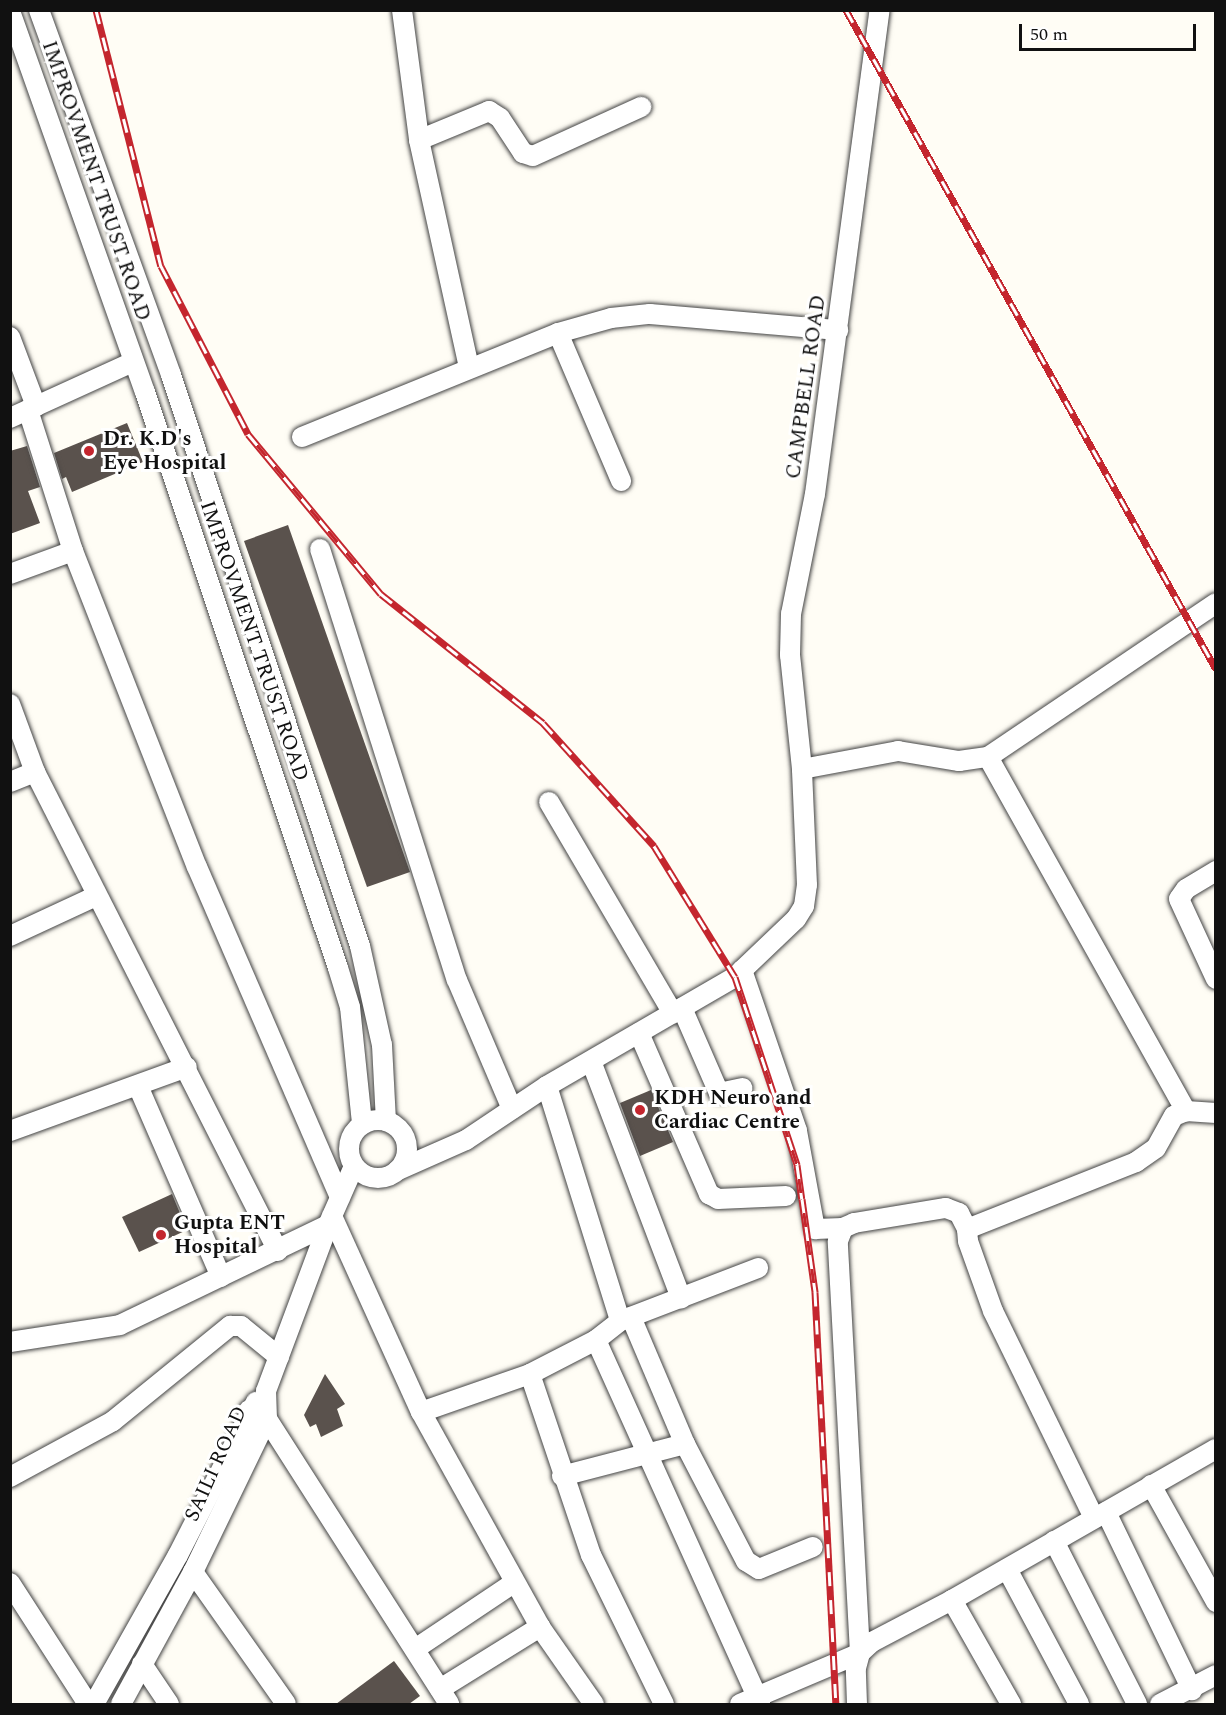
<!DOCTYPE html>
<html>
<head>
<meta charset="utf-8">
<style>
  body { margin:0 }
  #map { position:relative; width:1226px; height:1715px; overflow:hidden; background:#fffdf5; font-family:Spectral,serif }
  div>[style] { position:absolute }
  .building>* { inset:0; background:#5a524d }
  .roads { filter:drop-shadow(0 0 2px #444) drop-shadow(0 0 2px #444) }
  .minor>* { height:20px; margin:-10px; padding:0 10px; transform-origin:10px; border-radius:10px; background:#fff }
  .minor>.ring { margin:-10px; padding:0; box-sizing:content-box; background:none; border:20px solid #fff; border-radius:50% }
  .rail>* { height:7px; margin-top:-3.5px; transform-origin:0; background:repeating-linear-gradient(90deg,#fff 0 14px,#c4262e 0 28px); box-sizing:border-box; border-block:2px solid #c4262e }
  .dots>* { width:16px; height:16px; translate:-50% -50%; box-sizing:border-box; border:3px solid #fff; border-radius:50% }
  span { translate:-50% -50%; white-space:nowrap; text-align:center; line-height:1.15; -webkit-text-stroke:6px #fff; paint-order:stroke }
  .street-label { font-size:21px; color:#111 }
  .poi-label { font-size:21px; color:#111; font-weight:700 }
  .left { translate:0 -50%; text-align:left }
  .frame { position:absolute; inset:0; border:12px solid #111; pointer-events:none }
  .scale { position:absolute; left:1019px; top:24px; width:177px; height:27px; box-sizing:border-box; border:3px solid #111; border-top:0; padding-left:8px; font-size:18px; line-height:21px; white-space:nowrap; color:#111; -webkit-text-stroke:4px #fff; paint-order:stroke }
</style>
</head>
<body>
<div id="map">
  <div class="building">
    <i style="clip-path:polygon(127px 423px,143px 462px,72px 492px,66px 477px,62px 479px,54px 453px)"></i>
    <i style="clip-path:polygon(27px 446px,40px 487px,28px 491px,40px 523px,10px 534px,10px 451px)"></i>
    <i style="clip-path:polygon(288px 525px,410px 872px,367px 887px,244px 541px)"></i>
    <i style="clip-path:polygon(651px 1090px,673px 1142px,640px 1156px,620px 1103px)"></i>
    <i style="clip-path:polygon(172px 1194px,187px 1230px,139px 1252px,122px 1217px)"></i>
    <i style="clip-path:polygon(325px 1374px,345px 1404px,337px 1409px,343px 1426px,321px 1437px,316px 1424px,310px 1427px,304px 1415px)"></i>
    <i style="clip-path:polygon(394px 1661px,420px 1696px,409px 1704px,336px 1704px)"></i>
  </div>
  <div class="roads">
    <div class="minor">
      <i style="left:39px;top:10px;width:388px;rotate:70.1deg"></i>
      <i style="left:171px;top:375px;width:601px;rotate:71.69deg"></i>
      <i style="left:360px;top:946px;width:101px;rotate:77.5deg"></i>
      <i style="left:382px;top:1045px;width:76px;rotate:87deg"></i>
      <i style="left:402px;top:10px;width:131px;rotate:82.5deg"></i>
      <i style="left:419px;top:140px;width:232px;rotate:77.6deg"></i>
      <i style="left:10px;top:11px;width:404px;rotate:70.5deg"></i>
      <i style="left:145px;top:392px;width:607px;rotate:71.48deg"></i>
      <i style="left:338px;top:968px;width:41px;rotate:72.9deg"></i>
      <i style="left:350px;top:1007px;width:118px;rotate:84.1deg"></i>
      <i style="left:419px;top:140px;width:76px;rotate:-22.5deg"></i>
      <i style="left:489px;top:111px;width:13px;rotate:32deg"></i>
      <i style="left:500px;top:118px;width:42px;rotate:56.7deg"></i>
      <i style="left:523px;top:153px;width:10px;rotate:17deg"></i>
      <i style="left:533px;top:156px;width:119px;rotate:-24.4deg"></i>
      <i style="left:558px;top:333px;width:55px;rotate:-15.8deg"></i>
      <i style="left:611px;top:318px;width:39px;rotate:-6deg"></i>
      <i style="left:650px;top:314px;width:189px;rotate:4.9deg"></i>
      <i style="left:10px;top:337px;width:74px;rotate:69.4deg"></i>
      <i style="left:28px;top:410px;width:148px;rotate:72.3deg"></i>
      <i style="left:73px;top:551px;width:339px;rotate:68.6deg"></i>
      <i style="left:197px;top:867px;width:360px;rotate:66.6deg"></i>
      <i style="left:10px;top:418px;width:135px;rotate:-24.5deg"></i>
      <i style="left:302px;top:437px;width:276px;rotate:-22.1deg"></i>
      <i style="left:558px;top:333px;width:161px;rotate:66.9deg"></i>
      <i style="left:320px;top:549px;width:452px;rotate:72.4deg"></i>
      <i style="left:457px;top:980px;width:140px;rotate:66.9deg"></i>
      <i style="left:10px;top:574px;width:67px;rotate:-20.1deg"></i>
      <i style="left:10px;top:704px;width:72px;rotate:69.8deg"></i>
      <i style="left:35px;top:772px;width:537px;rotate:63.1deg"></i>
      <i style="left:988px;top:757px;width:406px;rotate:60.8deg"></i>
      <i style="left:802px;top:769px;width:115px;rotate:-96deg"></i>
      <i style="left:790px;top:655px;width:41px;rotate:-88.6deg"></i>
      <i style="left:791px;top:614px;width:122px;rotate:-78.7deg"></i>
      <i style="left:815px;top:494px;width:488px;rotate:-82.4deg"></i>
      <i style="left:10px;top:782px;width:27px;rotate:-22deg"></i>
      <i style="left:549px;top:802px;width:245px;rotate:59.6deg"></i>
      <i style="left:1216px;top:871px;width:35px;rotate:149deg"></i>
      <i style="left:1186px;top:889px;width:12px;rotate:125deg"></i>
      <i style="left:1179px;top:899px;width:88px;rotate:65.2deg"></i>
      <i style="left:10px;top:936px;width:95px;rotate:-24.9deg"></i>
      <i style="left:742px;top:970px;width:170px;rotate:71.1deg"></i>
      <i style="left:797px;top:1131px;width:100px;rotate:79.6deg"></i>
      <i style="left:815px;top:1229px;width:28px;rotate:-2deg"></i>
      <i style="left:682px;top:1008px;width:93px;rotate:66.5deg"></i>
      <i style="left:719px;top:1093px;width:24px;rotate:-12deg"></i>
      <i style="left:639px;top:1033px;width:176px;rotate:66.5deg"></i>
      <i style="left:709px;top:1194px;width:10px;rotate:29deg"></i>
      <i style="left:718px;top:1199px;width:68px;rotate:-2.5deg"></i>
      <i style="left:591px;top:1061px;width:254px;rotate:69.2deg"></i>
      <i style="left:138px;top:1086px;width:208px;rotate:66.5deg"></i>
      <i style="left:547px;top:1086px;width:246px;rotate:72.7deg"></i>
      <i style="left:620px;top:1321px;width:148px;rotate:-21deg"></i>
      <i class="ring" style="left:349px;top:1120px;width:38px;height:38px"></i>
      <i style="left:10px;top:1131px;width:188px;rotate:-19.9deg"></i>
      <i style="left:398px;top:1170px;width:74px;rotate:-23.8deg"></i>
      <i style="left:466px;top:1140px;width:97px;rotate:-33.7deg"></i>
      <i style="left:547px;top:1086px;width:217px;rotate:-30.1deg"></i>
      <i style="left:735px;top:977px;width:84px;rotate:-43.6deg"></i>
      <i style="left:796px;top:919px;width:15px;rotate:-58deg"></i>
      <i style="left:804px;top:906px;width:21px;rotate:-82deg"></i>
      <i style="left:807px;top:885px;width:116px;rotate:-92.5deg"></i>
      <i style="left:802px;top:769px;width:98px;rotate:-10.6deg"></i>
      <i style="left:898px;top:751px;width:62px;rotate:9.3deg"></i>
      <i style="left:959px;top:761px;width:29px;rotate:-8deg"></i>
      <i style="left:988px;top:757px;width:275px;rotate:-34deg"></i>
      <i style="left:332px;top:1216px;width:215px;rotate:65.6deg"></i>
      <i style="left:421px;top:1412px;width:246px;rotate:61deg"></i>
      <i style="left:540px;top:1627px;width:94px;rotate:55deg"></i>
      <i style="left:631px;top:1317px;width:138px;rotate:67deg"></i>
      <i style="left:685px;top:1444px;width:132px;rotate:62.5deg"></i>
      <i style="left:746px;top:1561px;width:15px;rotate:32deg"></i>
      <i style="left:759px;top:1569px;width:58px;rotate:-22.2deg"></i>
      <i style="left:596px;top:1340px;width:399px;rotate:65.7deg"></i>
      <i style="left:10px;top:1342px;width:111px;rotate:-8.8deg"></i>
      <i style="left:120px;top:1325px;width:231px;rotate:-25.7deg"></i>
      <i style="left:530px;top:1374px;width:191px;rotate:71.4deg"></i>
      <i style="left:591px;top:1555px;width:166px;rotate:63.9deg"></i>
      <i style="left:249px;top:1410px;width:20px;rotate:27deg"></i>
      <i style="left:267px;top:1419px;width:338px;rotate:57.4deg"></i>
      <i style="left:421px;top:1412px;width:115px;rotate:-19.2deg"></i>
      <i style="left:530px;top:1374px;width:74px;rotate:-27.3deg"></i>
      <i style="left:596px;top:1340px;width:31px;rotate:-38deg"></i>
      <i style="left:562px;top:1476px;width:127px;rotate:-14.6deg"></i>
      <i style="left:10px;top:1477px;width:117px;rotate:-28.5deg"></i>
      <i style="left:113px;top:1421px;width:151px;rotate:-39.1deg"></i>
      <i style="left:230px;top:1326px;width:11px"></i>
      <i style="left:241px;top:1326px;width:49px;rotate:39.2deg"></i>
      <i style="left:1151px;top:1485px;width:134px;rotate:60.9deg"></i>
      <i style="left:1106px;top:1512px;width:198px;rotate:64.2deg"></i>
      <i style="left:1094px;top:1518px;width:230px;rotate:-116deg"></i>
      <i style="left:993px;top:1311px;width:74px;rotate:-109.7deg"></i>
      <i style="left:968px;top:1241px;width:12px;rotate:-95deg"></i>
      <i style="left:967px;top:1229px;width:182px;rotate:-21.6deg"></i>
      <i style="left:1136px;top:1162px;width:24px;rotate:-35deg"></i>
      <i style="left:1156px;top:1148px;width:37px;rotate:-61deg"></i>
      <i style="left:1174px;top:1116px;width:13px;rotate:-23deg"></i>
      <i style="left:1186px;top:1111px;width:30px;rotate:4deg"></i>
      <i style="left:1054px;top:1541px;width:183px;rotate:63deg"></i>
      <i style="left:1007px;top:1569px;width:153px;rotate:61.9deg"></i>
      <i style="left:193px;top:1572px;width:161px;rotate:54.8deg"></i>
      <i style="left:10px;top:1583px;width:144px;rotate:57.2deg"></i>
      <i style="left:952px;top:1600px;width:120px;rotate:60.4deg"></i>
      <i style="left:415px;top:1649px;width:120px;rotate:-33.8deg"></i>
      <i style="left:142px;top:1664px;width:48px;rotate:56deg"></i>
      <i style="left:440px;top:1689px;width:118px;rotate:-31.8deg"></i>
      <i style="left:94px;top:1704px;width:171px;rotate:-60.6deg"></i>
      <i style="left:178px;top:1555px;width:172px;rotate:-63deg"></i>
      <i style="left:121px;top:1704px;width:150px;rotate:-61.4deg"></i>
      <i style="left:193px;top:1572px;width:170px;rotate:-64.2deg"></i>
      <i style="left:267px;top:1419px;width:28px;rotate:-92deg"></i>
      <i style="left:266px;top:1391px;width:177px;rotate:-69.5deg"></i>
      <i style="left:328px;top:1225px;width:64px;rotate:-66.2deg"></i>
      <i style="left:740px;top:1704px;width:130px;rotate:-23deg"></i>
      <i style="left:860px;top:1653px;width:413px;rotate:-93.1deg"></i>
      <i style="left:838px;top:1241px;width:14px;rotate:-69deg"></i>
      <i style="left:843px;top:1228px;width:12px;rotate:-24deg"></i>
      <i style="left:854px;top:1223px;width:93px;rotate:-9.3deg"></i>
      <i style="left:946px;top:1208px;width:14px;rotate:21deg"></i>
      <i style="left:959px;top:1213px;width:18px;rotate:63deg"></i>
      <i style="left:857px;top:1704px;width:36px;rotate:-92deg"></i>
      <i style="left:856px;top:1668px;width:16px;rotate:-75deg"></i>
      <i style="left:860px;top:1653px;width:16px;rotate:-43deg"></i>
      <i style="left:872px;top:1642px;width:90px;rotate:-27.7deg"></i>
      <i style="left:952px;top:1600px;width:304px;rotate:-29.8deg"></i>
      <i style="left:1160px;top:1704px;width:63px;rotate:-27.4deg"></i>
    </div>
  </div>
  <div class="rail">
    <i style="left:96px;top:10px;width:264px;rotate:75.8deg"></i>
    <i style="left:161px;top:266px;width:189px;rotate:62.6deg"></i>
    <i style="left:248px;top:434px;width:208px;rotate:50.3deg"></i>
    <i style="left:381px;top:594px;width:207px;rotate:38.5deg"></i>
    <i style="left:543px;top:723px;width:166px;rotate:47.9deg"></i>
    <i style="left:654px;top:846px;width:154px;rotate:58.3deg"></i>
    <i style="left:735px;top:977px;width:198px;rotate:71.7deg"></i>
    <i style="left:797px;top:1165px;width:34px;rotate:82deg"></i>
    <i style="left:802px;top:1199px;width:94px;rotate:82deg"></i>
    <i style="left:815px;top:1292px;width:413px;rotate:87.1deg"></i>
    <i style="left:846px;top:10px;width:756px;rotate:60.69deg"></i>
  </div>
  <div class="dots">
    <i style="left:89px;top:451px;background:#c4262e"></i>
    <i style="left:640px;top:1110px;background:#c4262e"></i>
    <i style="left:161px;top:1235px;background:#c4262e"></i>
  </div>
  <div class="street-label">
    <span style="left:96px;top:181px;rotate:71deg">IMPROVMENT TRUST ROAD</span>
    <span style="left:806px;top:387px;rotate:-82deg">CAMPBELL ROAD</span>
    <span style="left:254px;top:641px;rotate:71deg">IMPROVMENT TRUST ROAD</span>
    <span style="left:216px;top:1464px;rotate:-66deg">SAILI ROAD</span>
  </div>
  <div class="poi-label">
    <span class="left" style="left:103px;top:451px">Dr. K.D's<br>Eye Hospital</span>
    <span class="left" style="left:654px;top:1110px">KDH Neuro and<br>Cardiac Centre</span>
    <span class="left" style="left:174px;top:1235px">Gupta ENT<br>Hospital</span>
  </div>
  <div class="frame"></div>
  <div class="scale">50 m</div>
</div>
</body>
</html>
